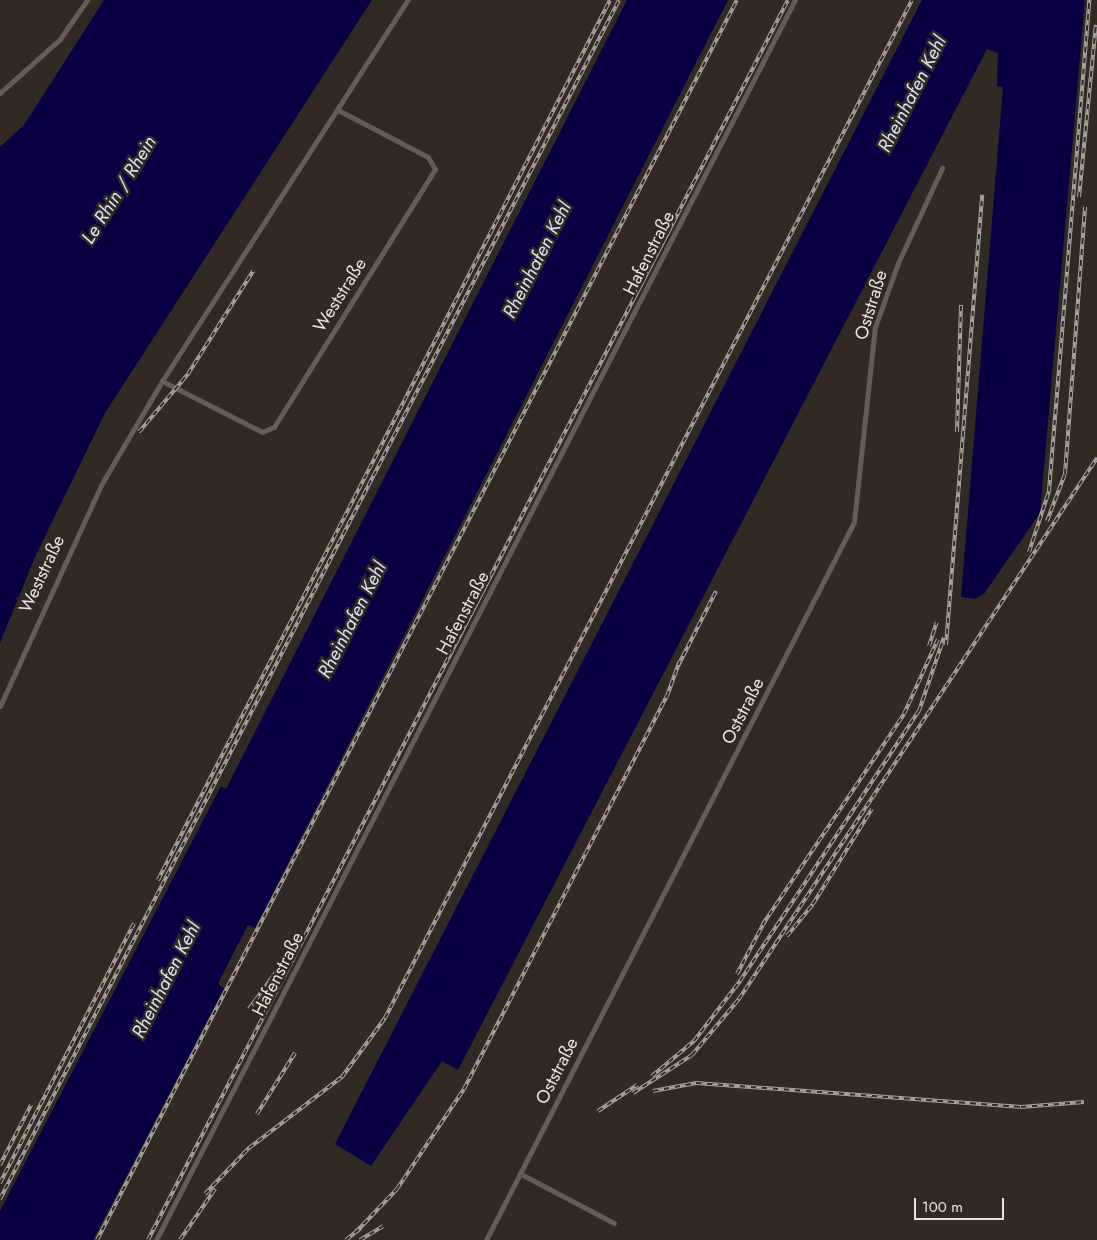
<!DOCTYPE html>
<html>
<head>
<meta charset="utf-8">
<style>
  body { margin:0 }
  #map { position:relative; width:1097px; height:1240px; overflow:hidden; background:#312924; font-family:Jost,sans-serif }
  div>[style] { position:absolute }
  .water>* { inset:0; background:#090044 }
  .minor>* { height:5px; margin:-2.5px; padding:0 2.5px; transform-origin:2.5px; border-radius:2.5px; background:#655c56 }
  .rail>* { height:4px; margin-top:-2px; transform-origin:0; background:repeating-linear-gradient(90deg,#312924 0 5.5px,#aba5a1 0 11px); box-sizing:border-box; border-block:1px solid #aba5a1 }
  span { translate:-50% -50%; white-space:nowrap; text-align:center; line-height:1.15; -webkit-text-stroke:5px #312924; paint-order:stroke }
  .street-label { font-size:18px; color:#e8e3df }
  .water-label { font-size:19px; color:#dae0f5; font-style:italic }
  .scale { position:absolute; left:914px; top:1198px; width:90px; height:22px; box-sizing:border-box; border:2px solid #e8e3df; border-top:0; padding-left:6px; font-size:15px; line-height:18px; white-space:nowrap; color:#e8e3df; -webkit-text-stroke:4px #312924; paint-order:stroke }
</style>
</head>
<body>
<div id="map">
  <div class="water">
    <i style="clip-path:polygon(104px 0,372px 0,105px 413px,35px 557px,0 643px,0 147px,24px 125px)"></i>
    <i style="clip-path:polygon(627px 0,728px 0,255px 928px,248px 925px,218px 983px,224px 989px,93px 1240px,0 1240px,0 1211px,221px 786px,226px 789px)"></i>
    <i style="clip-path:polygon(922px 0,1085px 0,1040px 513px,984px 594px,975px 599px,961px 597px,1003px 87px,997px 86px,998px 53px,987px 49px,458px 1070px,442px 1061px,371px 1166px,335px 1144px)"></i>
  </div>
  <div class="minor">
    <i style="left:0;top:93px;width:81px;rotate:-42deg"></i>
    <i style="left:60px;top:39px;width:47px;rotate:-55.3deg"></i>
    <i style="left:162px;top:381px;width:112px;rotate:27deg"></i>
    <i style="left:262px;top:432px;width:13px;rotate:-23deg"></i>
    <i style="left:274px;top:427px;width:304px;rotate:-58deg"></i>
    <i style="left:435px;top:169px;width:14px;rotate:-120deg"></i>
    <i style="left:428px;top:157px;width:102px;rotate:-152.4deg"></i>
    <i style="left:0;top:706px;width:243px;rotate:-65.4deg"></i>
    <i style="left:101px;top:485px;width:121px;rotate:-59.6deg"></i>
    <i style="left:162px;top:381px;width:454px;rotate:-57.2deg"></i>
    <i style="left:521px;top:1174px;width:105px;rotate:27.8deg"></i>
    <i style="left:156px;top:1240px;width:1395px;rotate:-62.74deg"></i>
    <i style="left:486px;top:1240px;width:807px;rotate:-62.86deg"></i>
    <i style="left:854px;top:522px;width:196px;rotate:-83.9deg"></i>
    <i style="left:875px;top:327px;width:68px;rotate:-70.2deg"></i>
    <i style="left:898px;top:263px;width:105px;rotate:-65.1deg"></i>
  </div>
  <div class="rail">
    <i style="left:1079px;top:197px;width:173px;rotate:-84.4deg"></i>
    <i style="left:139px;top:432px;width:76px;rotate:-49.8deg"></i>
    <i style="left:188px;top:374px;width:122px;rotate:-57.7deg"></i>
    <i style="left:957px;top:432px;width:127px;rotate:-88.2deg"></i>
    <i style="left:1047px;top:521px;width:50px;rotate:-69deg"></i>
    <i style="left:1065px;top:474px;width:268px;rotate:-85.7deg"></i>
    <i style="left:1029px;top:552px;width:64px;rotate:-71.8deg"></i>
    <i style="left:1049px;top:491px;width:493px;rotate:-85.3deg"></i>
    <i style="left:946px;top:645px;width:452px;rotate:-85.4deg"></i>
    <i style="left:929px;top:646px;width:25px;rotate:-72deg"></i>
    <i style="left:678px;top:666px;width:84px;rotate:-63.1deg"></i>
    <i style="left:158px;top:880px;width:989px;rotate:-62.81deg"></i>
    <i style="left:763px;top:924px;width:253px;rotate:-56.1deg"></i>
    <i style="left:904px;top:714px;width:82px;rotate:-65.6deg"></i>
    <i style="left:787px;top:936px;width:41px;rotate:-50.9deg"></i>
    <i style="left:813px;top:904px;width:112px;rotate:-58.2deg"></i>
    <i style="left:737px;top:974px;width:62px;rotate:-62.2deg"></i>
    <i style="left:249px;top:1009px;width:69px;rotate:-53.8deg"></i>
    <i style="left:652px;top:1076px;width:55px;rotate:-39.8deg"></i>
    <i style="left:694px;top:1041px;width:76px;rotate:-52.5deg"></i>
    <i style="left:740px;top:981px;width:324px;rotate:-56.5deg"></i>
    <i style="left:919px;top:711px;width:78px;rotate:-71.3deg"></i>
    <i style="left:653px;top:1091px;width:44px;rotate:-10.5deg"></i>
    <i style="left:696px;top:1083px;width:326px;rotate:4.2deg"></i>
    <i style="left:1021px;top:1107px;width:63px;rotate:-4.5deg"></i>
    <i style="left:633px;top:1093px;width:70px;rotate:-32.8deg"></i>
    <i style="left:692px;top:1055px;width:73px;rotate:-50deg"></i>
    <i style="left:739px;top:999px;width:649px;rotate:-56.51deg"></i>
    <i style="left:598px;top:1111px;width:47px;rotate:-33.7deg"></i>
    <i style="left:257px;top:1114px;width:72px;rotate:-58.1deg"></i>
    <i style="left:0;top:1165px;width:68px;rotate:-62.7deg"></i>
    <i style="left:0;top:1183px;width:292px;rotate:-62.7deg"></i>
    <i style="left:205px;top:1194px;width:64px;rotate:-46.3deg"></i>
    <i style="left:249px;top:1148px;width:117px;rotate:-37.4deg"></i>
    <i style="left:342px;top:1077px;width:73px;rotate:-53.9deg"></i>
    <i style="left:385px;top:1018px;width:1146px;rotate:-62.63deg"></i>
    <i style="left:0;top:1199px;width:1349px;rotate:-62.69deg"></i>
    <i style="left:356px;top:1232px;width:59px;rotate:-46.4deg"></i>
    <i style="left:397px;top:1189px;width:120px;rotate:-56.2deg"></i>
    <i style="left:464px;top:1089px;width:442px;rotate:-62.7deg"></i>
    <i style="left:667px;top:696px;width:37px;rotate:-70deg"></i>
    <i style="left:97px;top:1240px;width:1395px;rotate:-62.7deg"></i>
    <i style="left:148px;top:1240px;width:1395px;rotate:-62.7deg"></i>
    <i style="left:180px;top:1240px;width:62px;rotate:-55.5deg"></i>
    <i style="left:346px;top:1240px;width:19px;rotate:-39deg"></i>
    <i style="left:360px;top:1240px;width:27px;rotate:-31deg"></i>
  </div>
  <div class="street-label">
    <span style="left:649px;top:253px;rotate:-63deg">Hafenstraße</span>
    <span style="left:340px;top:295px;rotate:-58deg">Weststraße</span>
    <span style="left:871px;top:305px;rotate:-73deg">Oststraße</span>
    <span style="left:42px;top:574px;rotate:-65deg">Weststraße</span>
    <span style="left:463px;top:613px;rotate:-62deg">Hafenstraße</span>
    <span style="left:743px;top:711px;rotate:-63deg">Oststraße</span>
    <span style="left:278px;top:974px;rotate:-63deg">Hafenstraße</span>
    <span style="left:557px;top:1071px;rotate:-63deg">Oststraße</span>
  </div>
  <div class="water-label">
    <span style="left:912px;top:94px;rotate:-63deg">Rheinhafen Kehl</span>
    <span style="left:119px;top:190px;rotate:-58deg">Le Rhin / Rhein</span>
    <span style="left:537px;top:260px;rotate:-63deg">Rheinhafen Kehl</span>
    <span style="left:352px;top:620px;rotate:-63deg">Rheinhafen Kehl</span>
    <span style="left:166px;top:980px;rotate:-63deg">Rheinhafen Kehl</span>
  </div>
  <div class="scale">100 m</div>
</div>
</body>
</html>
